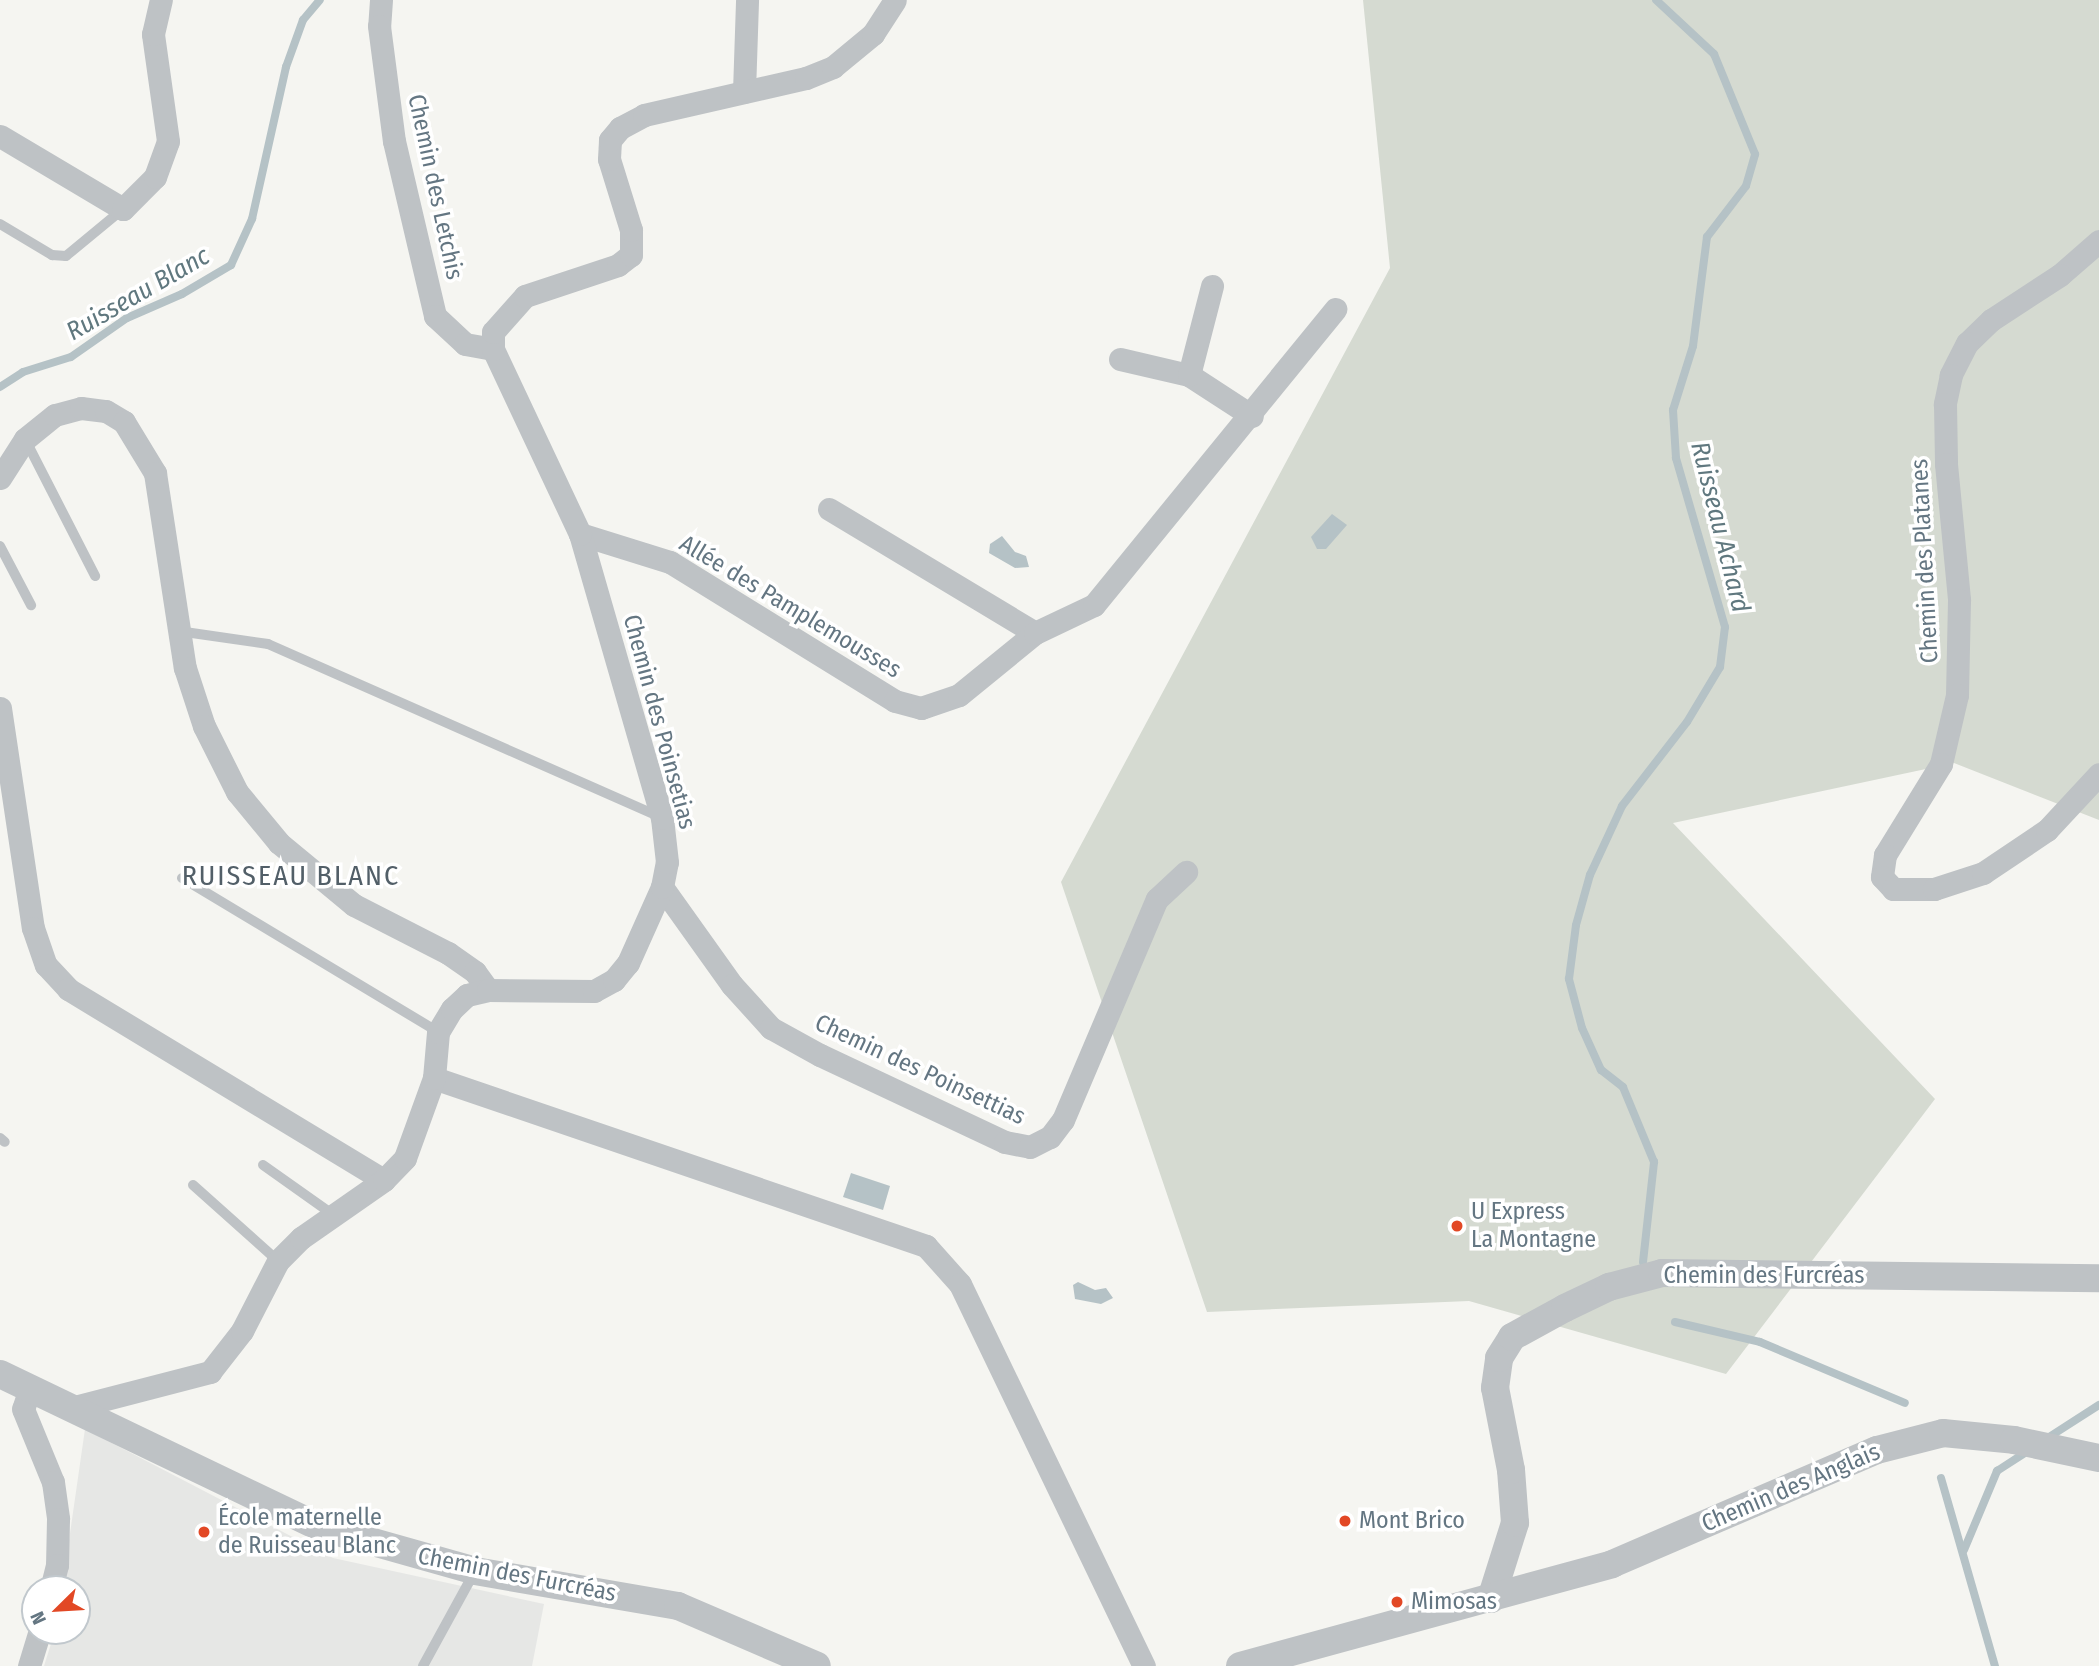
<!DOCTYPE html>
<html>
<head>
<meta charset="utf-8">
<style>
  body { margin:0 }
  #map { position:relative; width:2099px; height:1666px; overflow:hidden; background:#f5f5f1; font-family:"Fira Sans Condensed",sans-serif }
  div>[style] { position:absolute }
  .built>* { inset:0; background:#e6e7e5 }
  .green>* { inset:0; background:#d5dad1 }
  .water>* { inset:0; background:#b5c2c6 }
  .stream>* { height:8px; margin:-4px; padding:0 4px; transform-origin:4px; border-radius:4px; background:#b5c2c6 }
  .service>* { height:10px; margin:-5px; padding:0 5px; transform-origin:5px; border-radius:5px; background:#bec2c5 }
  .minor>* { height:23px; margin:-11.5px; padding:0 11.5px; transform-origin:11.5px; border-radius:11.5px; background:#bec2c5 }
  .tertiary>* { height:28px; margin:-14px; padding:0 14px; transform-origin:14px; border-radius:14px; background:#bec2c5 }
  .dots>* { width:19px; height:19px; translate:-50% -50%; box-sizing:border-box; border:4px solid #fff; border-radius:50% }
  span { translate:-50% -50%; white-space:nowrap; text-align:center; line-height:1.15; -webkit-text-stroke:7px #fff; paint-order:stroke }
  .street-label { font-size:24px; color:#647682 }
  .poi-label { font-size:24px; color:#647682 }
  .left { translate:0 -50%; text-align:left }
  .water-label { font-size:26px; color:#60787f; font-style:italic }
  .quarter-label { font-size:28px; color:#525f68; letter-spacing:2px }
  .north { position:absolute; left:21px; top:1575px; width:70px; height:70px; box-sizing:border-box; background:#fff; border:2px solid #c1c8cd; border-radius:50%; rotate:246deg; font-size:19px; font-weight:700; line-height:28px; text-align:center; color:#647682 }
  .north::after { content:''; display:block; margin:auto; width:24px; height:32px; background:#e24825; clip-path:polygon(50% 0,100% 100%,50% 72%,0 100%) }
</style>
</head>
<body>
<div id="map">
  <div class="built">
    <i style="clip-path:polygon(85px 1429px,333px 1558px,544px 1604px,532px 1666px,44px 1666px,55px 1631px,77px 1631px,77px 1589px,62px 1589px)"></i>
  </div>
  <div class="green">
    <i style="clip-path:polygon(1363px 0,2099px 0,2099px 820px,1954px 763px,1673px 823px,1935px 1099px,1726px 1374px,1469px 1301px,1207px 1312px,1061px 882px,1390px 268px)"></i>
  </div>
  <div class="water">
    <i style="clip-path:polygon(1332px 514px,1347px 525px,1326px 549px,1317px 549px,1311px 537px)"></i>
    <i style="clip-path:polygon(1002px 536px,1015px 552px,1026px 556px,1029px 567px,1015px 568px,989px 553px,990px 544px)"></i>
    <i style="clip-path:polygon(851px 1173px,890px 1186px,883px 1210px,843px 1197px)"></i>
    <i style="clip-path:polygon(1078px 1282px,1095px 1290px,1106px 1288px,1113px 1298px,1101px 1304px,1075px 1299px,1073px 1285px)"></i>
  </div>
  <div class="stream">
    <i style="left:0;top:387px;width:27px;rotate:-33deg"></i>
    <i style="left:23px;top:372px;width:50px;rotate:-17.4deg"></i>
    <i style="left:71px;top:357px;width:68px;rotate:-34.9deg"></i>
    <i style="left:127px;top:318px;width:60px;rotate:-23.6deg"></i>
    <i style="left:182px;top:294px;width:57px;rotate:-30.6deg"></i>
    <i style="left:231px;top:265px;width:51px;rotate:-65.5deg"></i>
    <i style="left:252px;top:219px;width:156px;rotate:-77.4deg"></i>
    <i style="left:286px;top:67px;width:50px;rotate:-70.1deg"></i>
    <i style="left:303px;top:20px;width:26px;rotate:-50deg"></i>
    <i style="left:1643px;top:1262px;width:101px;rotate:-83.7deg"></i>
    <i style="left:1654px;top:1162px;width:81px;rotate:-112.5deg"></i>
    <i style="left:1623px;top:1087px;width:28px;rotate:-142deg"></i>
    <i style="left:1601px;top:1070px;width:46px;rotate:-114.3deg"></i>
    <i style="left:1582px;top:1028px;width:51px;rotate:-104.9deg"></i>
    <i style="left:1569px;top:979px;width:54px;rotate:-82.6deg"></i>
    <i style="left:1576px;top:925px;width:52px;rotate:-74.4deg"></i>
    <i style="left:1590px;top:875px;width:76px;rotate:-65.1deg"></i>
    <i style="left:1622px;top:806px;width:106px;rotate:-52.3deg"></i>
    <i style="left:1687px;top:722px;width:64px;rotate:-59deg"></i>
    <i style="left:1720px;top:667px;width:40px;rotate:-82.9deg"></i>
    <i style="left:1725px;top:627px;width:176px;rotate:-106.2deg"></i>
    <i style="left:1676px;top:458px;width:48px;rotate:-93.6deg"></i>
    <i style="left:1673px;top:410px;width:67px;rotate:-72.6deg"></i>
    <i style="left:1693px;top:346px;width:110px;rotate:-82.7deg"></i>
    <i style="left:1707px;top:237px;width:64px;rotate:-52.6deg"></i>
    <i style="left:1746px;top:186px;width:33px;rotate:-74deg"></i>
    <i style="left:1755px;top:154px;width:108px;rotate:-112.3deg"></i>
    <i style="left:1714px;top:54px;width:79px;rotate:-137deg"></i>
    <i style="left:1675px;top:1322px;width:87px;rotate:13.2deg"></i>
    <i style="left:1760px;top:1342px;width:157px;rotate:22.8deg"></i>
    <i style="left:2046px;top:1439px;width:63px;rotate:-32.7deg"></i>
    <i style="left:1941px;top:1478px;width:196px;rotate:74deg"></i>
    <i style="left:1964px;top:1550px;width:86px;rotate:-67.3deg"></i>
    <i style="left:1997px;top:1471px;width:38px;rotate:-33deg"></i>
  </div>
  <div class="service">
    <i style="left:0;top:224px;width:61px;rotate:30.8deg"></i>
    <i style="left:52px;top:255px;width:14px;rotate:4deg"></i>
    <i style="left:66px;top:256px;width:74px;rotate:-39.5deg"></i>
    <i style="left:25px;top:439px;width:154px;rotate:62.9deg"></i>
    <i style="left:0;top:546px;width:67px;rotate:62.3deg"></i>
    <i style="left:178px;top:631px;width:91px;rotate:8.2deg"></i>
    <i style="left:268px;top:644px;width:428px;rotate:23.8deg"></i>
    <i style="left:182px;top:878px;width:299px;rotate:31deg"></i>
    <i style="left:0;top:1138px;width:6px;rotate:39deg"></i>
    <i style="left:263px;top:1165px;width:88px;rotate:35.3deg"></i>
    <i style="left:193px;top:1185px;width:114px;rotate:41.8deg"></i>
    <i style="left:423px;top:1666px;width:106px;rotate:-61.3deg"></i>
  </div>
  <div class="minor">
    <i style="left:381px;top:0;width:26px;rotate:94deg"></i>
    <i style="left:379px;top:26px;width:116px;rotate:82.6deg"></i>
    <i style="left:394px;top:141px;width:180px;rotate:76.8deg"></i>
    <i style="left:435px;top:316px;width:41px;rotate:43deg"></i>
    <i style="left:465px;top:344px;width:28px;rotate:10deg"></i>
    <i style="left:744px;top:92px;width:92px;rotate:-88.1deg"></i>
    <i style="left:0;top:136px;width:143px;rotate:30.7deg"></i>
    <i style="left:123px;top:209px;width:45px;rotate:-45deg"></i>
    <i style="left:155px;top:177px;width:38px;rotate:-70deg"></i>
    <i style="left:168px;top:141px;width:108px;rotate:-98deg"></i>
    <i style="left:153px;top:34px;width:35px;rotate:-77deg"></i>
    <i style="left:2099px;top:241px;width:52px;rotate:138.9deg"></i>
    <i style="left:2060px;top:275px;width:82px;rotate:146.9deg"></i>
    <i style="left:1991px;top:320px;width:33px;rotate:136deg"></i>
    <i style="left:1967px;top:343px;width:36px;rotate:117deg"></i>
    <i style="left:1951px;top:375px;width:30px;rotate:102deg"></i>
    <i style="left:1945px;top:404px;width:60px;rotate:89deg"></i>
    <i style="left:1946px;top:464px;width:137px;rotate:84.5deg"></i>
    <i style="left:1959px;top:600px;width:95px;rotate:91.2deg"></i>
    <i style="left:1957px;top:695px;width:71px;rotate:103.1deg"></i>
    <i style="left:1941px;top:764px;width:107px;rotate:121.6deg"></i>
    <i style="left:1885px;top:855px;width:22px;rotate:98deg"></i>
    <i style="left:1882px;top:877px;width:16px;rotate:47deg"></i>
    <i style="left:1893px;top:889px;width:41px"></i>
    <i style="left:1934px;top:889px;width:52px;rotate:-18.1deg"></i>
    <i style="left:1983px;top:873px;width:77px;rotate:-33.9deg"></i>
    <i style="left:2047px;top:830px;width:76px;rotate:-47.1deg"></i>
    <i style="left:1120px;top:359px;width:71px;rotate:13.1deg"></i>
    <i style="left:1189px;top:375px;width:75px;rotate:33.1deg"></i>
    <i style="left:1189px;top:375px;width:92px;rotate:-75.5deg"></i>
    <i style="left:0;top:478px;width:46px;rotate:-57.3deg"></i>
    <i style="left:25px;top:439px;width:38px;rotate:-39deg"></i>
    <i style="left:55px;top:415px;width:27px;rotate:-15deg"></i>
    <i style="left:81px;top:408px;width:25px;rotate:7deg"></i>
    <i style="left:106px;top:411px;width:21px;rotate:31deg"></i>
    <i style="left:124px;top:422px;width:60px;rotate:58.7deg"></i>
    <i style="left:155px;top:473px;width:197px;rotate:81.3deg"></i>
    <i style="left:185px;top:668px;width:61px;rotate:71.9deg"></i>
    <i style="left:204px;top:726px;width:74px;rotate:63.4deg"></i>
    <i style="left:237px;top:792px;width:66px;rotate:50.5deg"></i>
    <i style="left:279px;top:843px;width:97px;rotate:39.6deg"></i>
    <i style="left:354px;top:905px;width:106px;rotate:27.1deg"></i>
    <i style="left:448px;top:953px;width:33px;rotate:35deg"></i>
    <i style="left:475px;top:972px;width:22px;rotate:54deg"></i>
    <i style="left:829px;top:509px;width:240px;rotate:31deg"></i>
    <i style="left:580px;top:534px;width:94px;rotate:17.3deg"></i>
    <i style="left:670px;top:562px;width:264px;rotate:31.7deg"></i>
    <i style="left:895px;top:701px;width:27px;rotate:15deg"></i>
    <i style="left:921px;top:708px;width:40px;rotate:-18.9deg"></i>
    <i style="left:959px;top:695px;width:98px;rotate:-39.2deg"></i>
    <i style="left:1035px;top:633px;width:65px;rotate:-25.4deg"></i>
    <i style="left:1094px;top:605px;width:382px;rotate:-50.8deg"></i>
    <i style="left:0;top:708px;width:222px;rotate:81.5deg"></i>
    <i style="left:33px;top:928px;width:39px;rotate:71deg"></i>
    <i style="left:46px;top:965px;width:33px;rotate:47deg"></i>
    <i style="left:68px;top:989px;width:369px;rotate:31.2deg"></i>
    <i style="left:662px;top:887px;width:120px;rotate:54.5deg"></i>
    <i style="left:732px;top:985px;width:58px;rotate:47.8deg"></i>
    <i style="left:771px;top:1028px;width:56px;rotate:28.9deg"></i>
    <i style="left:820px;top:1055px;width:204px;rotate:25.2deg"></i>
    <i style="left:1005px;top:1142px;width:25px;rotate:11deg"></i>
    <i style="left:1030px;top:1147px;width:22px;rotate:-27deg"></i>
    <i style="left:1050px;top:1137px;width:21px;rotate:-53deg"></i>
    <i style="left:1063px;top:1120px;width:240px;rotate:-67deg"></i>
    <i style="left:1157px;top:899px;width:40px;rotate:-43deg"></i>
    <i style="left:434px;top:1078px;width:520px;rotate:18.85deg"></i>
    <i style="left:926px;top:1246px;width:51px;rotate:48.2deg"></i>
    <i style="left:960px;top:1284px;width:424px;rotate:64.3deg"></i>
    <i style="left:30px;top:1388px;width:22px;rotate:108deg"></i>
    <i style="left:23px;top:1409px;width:79px;rotate:67.7deg"></i>
    <i style="left:53px;top:1482px;width:37px;rotate:82deg"></i>
    <i style="left:58px;top:1519px;width:46px;rotate:91.2deg"></i>
    <i style="left:57px;top:1565px;width:25px;rotate:104deg"></i>
    <i style="left:71px;top:1408px;width:144px;rotate:-14.5deg"></i>
    <i style="left:210px;top:1372px;width:52px;rotate:-52deg"></i>
    <i style="left:242px;top:1331px;width:79px;rotate:-62.8deg"></i>
    <i style="left:278px;top:1261px;width:33px;rotate:-45deg"></i>
    <i style="left:301px;top:1238px;width:101px;rotate:-34.9deg"></i>
    <i style="left:384px;top:1180px;width:30px;rotate:-46deg"></i>
    <i style="left:405px;top:1158px;width:85px;rotate:-70.1deg"></i>
    <i style="left:434px;top:1078px;width:46px;rotate:-85deg"></i>
    <i style="left:438px;top:1032px;width:27px;rotate:-59deg"></i>
    <i style="left:452px;top:1009px;width:21px;rotate:-43deg"></i>
    <i style="left:467px;top:995px;width:22px;rotate:-13deg"></i>
    <i style="left:488px;top:990px;width:106px;rotate:0.5deg"></i>
    <i style="left:594px;top:991px;width:23px;rotate:-29deg"></i>
    <i style="left:614px;top:980px;width:22px;rotate:-51deg"></i>
    <i style="left:628px;top:963px;width:83px;rotate:-65.9deg"></i>
    <i style="left:662px;top:887px;width:25px;rotate:-79deg"></i>
    <i style="left:667px;top:862px;width:44px;rotate:-96.5deg"></i>
    <i style="left:662px;top:818px;width:296px;rotate:-106.1deg"></i>
    <i style="left:580px;top:534px;width:204px;rotate:-115.2deg"></i>
    <i style="left:493px;top:349px;width:17px;rotate:-90deg"></i>
    <i style="left:493px;top:332px;width:48px;rotate:-48.4deg"></i>
    <i style="left:525px;top:296px;width:98px;rotate:-18.4deg"></i>
    <i style="left:618px;top:265px;width:16px;rotate:-38deg"></i>
    <i style="left:631px;top:255px;width:25px;rotate:-90deg"></i>
    <i style="left:631px;top:230px;width:74px;rotate:-107.2deg"></i>
    <i style="left:609px;top:159px;width:19px;rotate:-87deg"></i>
    <i style="left:610px;top:140px;width:16px;rotate:-50deg"></i>
    <i style="left:620px;top:128px;width:27px;rotate:-28deg"></i>
    <i style="left:644px;top:115px;width:166px;rotate:-12.9deg"></i>
    <i style="left:806px;top:78px;width:29px;rotate:-22deg"></i>
    <i style="left:833px;top:67px;width:52px;rotate:-39.5deg"></i>
    <i style="left:873px;top:34px;width:40px;rotate:-57.1deg"></i>
    <i style="left:29px;top:1666px;width:37px;rotate:-73deg"></i>
  </div>
  <div class="tertiary">
    <i style="left:0;top:1374px;width:355px;rotate:25.6deg"></i>
    <i style="left:320px;top:1527px;width:161px;rotate:15.8deg"></i>
    <i style="left:475px;top:1571px;width:206px;rotate:9.8deg"></i>
    <i style="left:678px;top:1606px;width:151px;rotate:23.3deg"></i>
    <i style="left:1491px;top:1599px;width:80px;rotate:-72.5deg"></i>
    <i style="left:1515px;top:1523px;width:53px;rotate:-94.3deg"></i>
    <i style="left:1511px;top:1470px;width:84px;rotate:-101deg"></i>
    <i style="left:1495px;top:1388px;width:30px;rotate:-82deg"></i>
    <i style="left:1499px;top:1358px;width:25px;rotate:-58deg"></i>
    <i style="left:1512px;top:1337px;width:60px;rotate:-28.7deg"></i>
    <i style="left:1565px;top:1308px;width:49px;rotate:-25.5deg"></i>
    <i style="left:1609px;top:1287px;width:55px;rotate:-14.8deg"></i>
    <i style="left:1662px;top:1273px;width:437px;rotate:0.7deg"></i>
    <i style="left:1240px;top:1666px;width:386px;rotate:-15.3deg"></i>
    <i style="left:1612px;top:1564px;width:288px;rotate:-23.3deg"></i>
    <i style="left:1877px;top:1450px;width:68px;rotate:-14.4deg"></i>
    <i style="left:1943px;top:1433px;width:71px;rotate:5.6deg"></i>
    <i style="left:2014px;top:1440px;width:87px;rotate:12deg"></i>
  </div>
  <div class="dots">
    <i style="left:1457px;top:1226px;background:#e24825"></i>
    <i style="left:1345px;top:1521px;background:#e24825"></i>
    <i style="left:204px;top:1532px;background:#e24825"></i>
    <i style="left:1397px;top:1602px;background:#e24825"></i>
  </div>
  <div class="street-label">
    <span style="left:435px;top:187px;rotate:78deg">Chemin des Letchis</span>
    <span style="left:1925px;top:561px;rotate:-93deg">Chemin des Platanes</span>
    <span style="left:790px;top:607px;rotate:31deg">Allée des Pamplemousses</span>
    <span style="left:659px;top:722px;rotate:75deg">Chemin des Poinsetias</span>
    <span style="left:920px;top:1070px;rotate:25deg">Chemin des Poinsettias</span>
    <span style="left:1764px;top:1276px">Chemin des Furcréas</span>
    <span style="left:1791px;top:1488px;rotate:-23deg">Chemin des Anglais</span>
    <span style="left:517px;top:1575px;rotate:11deg">Chemin des Furcréas</span>
  </div>
  <div class="poi-label">
    <span class="left" style="left:1471px;top:1226px">U Express<br>La Montagne</span>
    <span class="left" style="left:218px;top:1532px">École maternelle<br>de Ruisseau Blanc</span>
    <span class="left" style="left:1359px;top:1521px">Mont Brico</span>
    <span class="left" style="left:1411px;top:1602px">Mimosas</span>
  </div>
  <div class="water-label">
    <span style="left:138px;top:294px;rotate:-30deg">Ruisseau Blanc</span>
    <span style="left:1720px;top:527px;rotate:76deg">Ruisseau Achard</span>
  </div>
  <div class="quarter-label">
    <span style="left:291px;top:876px">RUISSEAU BLANC</span>
  </div>
  <div class="north">N</div>
</div>
</body>
</html>
